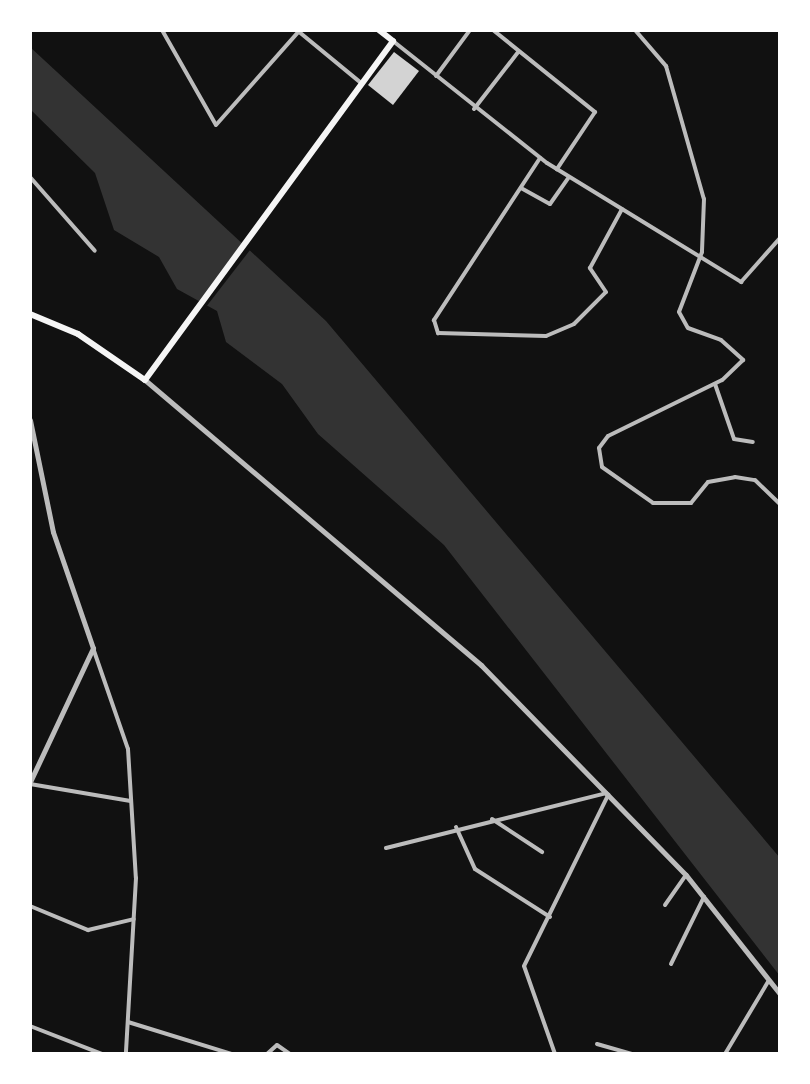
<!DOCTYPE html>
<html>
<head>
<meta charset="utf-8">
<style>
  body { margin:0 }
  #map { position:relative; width:810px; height:1084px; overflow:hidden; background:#111; font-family:Jost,sans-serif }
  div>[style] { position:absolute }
  .water>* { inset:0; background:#333 }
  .pier>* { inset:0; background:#111 }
  .building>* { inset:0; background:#d3d3d3 }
  .minor>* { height:4px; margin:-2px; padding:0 2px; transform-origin:2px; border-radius:2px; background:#bcbcbc }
  .tertiary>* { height:5px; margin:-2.5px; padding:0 2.5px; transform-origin:2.5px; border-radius:2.5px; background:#bcbcbc }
  .secondary>* { height:6px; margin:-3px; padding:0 3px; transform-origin:3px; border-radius:3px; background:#f5f5f5 }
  span { translate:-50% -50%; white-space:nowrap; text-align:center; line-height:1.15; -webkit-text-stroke:8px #fff; paint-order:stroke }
  .frame { position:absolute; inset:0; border:32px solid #fff; pointer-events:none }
</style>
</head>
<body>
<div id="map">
  <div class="water">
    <i style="clip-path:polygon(30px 47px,326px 321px,780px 858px,780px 976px,444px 545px,318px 434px,282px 384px,226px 342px,217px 311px,177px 289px,159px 257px,114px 230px,95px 173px,30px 109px)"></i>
  </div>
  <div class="pier">
    <i style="clip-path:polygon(242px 243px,250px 250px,206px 307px,199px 301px)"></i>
  </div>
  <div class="building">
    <i style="clip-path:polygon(394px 52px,419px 71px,393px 105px,368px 85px)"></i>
  </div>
  <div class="minor">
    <i style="left:162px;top:30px;width:109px;rotate:60.4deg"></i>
    <i style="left:216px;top:125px;width:127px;rotate:-48.5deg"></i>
    <i style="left:493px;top:30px;width:131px;rotate:38.8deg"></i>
    <i style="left:595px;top:112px;width:69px;rotate:123.7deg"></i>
    <i style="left:635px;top:30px;width:48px;rotate:49.3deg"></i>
    <i style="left:666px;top:66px;width:138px;rotate:74.1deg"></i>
    <i style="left:704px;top:199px;width:53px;rotate:92.2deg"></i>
    <i style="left:702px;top:252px;width:64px;rotate:111deg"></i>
    <i style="left:679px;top:312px;width:18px;rotate:61deg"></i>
    <i style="left:688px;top:328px;width:35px;rotate:20deg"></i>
    <i style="left:721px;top:340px;width:30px;rotate:42deg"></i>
    <i style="left:743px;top:360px;width:29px;rotate:136deg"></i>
    <i style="left:722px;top:380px;width:127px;rotate:153.8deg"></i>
    <i style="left:608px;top:436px;width:15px;rotate:127deg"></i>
    <i style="left:599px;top:448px;width:19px;rotate:81deg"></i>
    <i style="left:602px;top:467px;width:62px;rotate:35.2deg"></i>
    <i style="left:653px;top:503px;width:38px"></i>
    <i style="left:691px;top:503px;width:27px;rotate:-51deg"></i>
    <i style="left:708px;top:482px;width:27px;rotate:-10deg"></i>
    <i style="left:735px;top:477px;width:20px;rotate:9deg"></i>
    <i style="left:755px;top:480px;width:35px;rotate:44deg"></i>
    <i style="left:298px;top:31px;width:82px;rotate:39.5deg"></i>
    <i style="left:393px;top:41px;width:196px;rotate:38.4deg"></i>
    <i style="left:547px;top:163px;width:228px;rotate:31.5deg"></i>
    <i style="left:741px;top:282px;width:59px;rotate:-48.4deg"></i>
    <i style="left:436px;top:76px;width:57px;rotate:-53.5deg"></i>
    <i style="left:474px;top:109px;width:73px;rotate:-52.2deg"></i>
    <i style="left:540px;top:158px;width:194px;rotate:123.2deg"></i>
    <i style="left:434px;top:320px;width:14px;rotate:73deg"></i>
    <i style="left:438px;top:333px;width:108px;rotate:1.6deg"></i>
    <i style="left:546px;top:336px;width:30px;rotate:-23deg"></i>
    <i style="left:574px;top:324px;width:45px;rotate:-45deg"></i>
    <i style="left:606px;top:292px;width:29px;rotate:-124deg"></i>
    <i style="left:590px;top:268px;width:67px;rotate:-61.5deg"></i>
    <i style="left:30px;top:177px;width:98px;rotate:48.7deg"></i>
    <i style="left:521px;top:188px;width:33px;rotate:29deg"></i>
    <i style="left:550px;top:204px;width:32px;rotate:-55deg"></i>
    <i style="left:715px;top:384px;width:58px;rotate:70.9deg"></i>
    <i style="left:734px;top:439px;width:19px;rotate:9deg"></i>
    <i style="left:93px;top:648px;width:107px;rotate:70.9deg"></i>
    <i style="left:128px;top:749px;width:129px;rotate:86.5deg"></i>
    <i style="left:136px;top:878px;width:176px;rotate:93.3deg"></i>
    <i style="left:30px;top:784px;width:102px;rotate:9.6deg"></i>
    <i style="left:492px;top:819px;width:60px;rotate:33.4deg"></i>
    <i style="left:456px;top:827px;width:46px;rotate:65.7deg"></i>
    <i style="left:475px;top:869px;width:89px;rotate:32.6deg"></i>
    <i style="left:386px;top:848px;width:227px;rotate:-14deg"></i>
    <i style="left:665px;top:905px;width:37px;rotate:-55deg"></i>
    <i style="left:30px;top:906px;width:63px;rotate:22.5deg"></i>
    <i style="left:88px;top:930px;width:47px;rotate:-13.4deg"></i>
    <i style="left:671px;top:964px;width:75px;rotate:-63.8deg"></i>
    <i style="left:128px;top:1022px;width:109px;rotate:17.1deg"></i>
    <i style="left:30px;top:1026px;width:77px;rotate:21.3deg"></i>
    <i style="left:597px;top:1044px;width:37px;rotate:16deg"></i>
    <i style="left:267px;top:1054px;width:13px;rotate:-42deg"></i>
    <i style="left:277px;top:1045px;width:16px;rotate:35deg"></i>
    <i style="left:555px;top:1054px;width:93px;rotate:-109.4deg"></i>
    <i style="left:524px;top:966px;width:191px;rotate:-63.8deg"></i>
    <i style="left:725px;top:1054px;width:84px;rotate:-59.2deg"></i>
  </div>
  <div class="tertiary">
    <i style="left:145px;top:380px;width:441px;rotate:40.3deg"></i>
    <i style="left:481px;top:665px;width:293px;rotate:45.7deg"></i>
    <i style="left:686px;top:875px;width:152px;rotate:51.7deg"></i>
    <i style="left:30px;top:420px;width:114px;rotate:78.4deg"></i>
    <i style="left:53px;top:532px;width:123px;rotate:71deg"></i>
    <i style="left:93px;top:648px;width:148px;rotate:115.2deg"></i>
  </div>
  <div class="secondary">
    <i style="left:30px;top:314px;width:52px;rotate:22.6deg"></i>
    <i style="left:78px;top:334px;width:81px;rotate:34.5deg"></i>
    <i style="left:145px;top:380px;width:420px;rotate:-53.8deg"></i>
    <i style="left:393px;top:41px;width:18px;rotate:-142deg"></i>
  </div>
  <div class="frame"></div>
</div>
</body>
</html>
